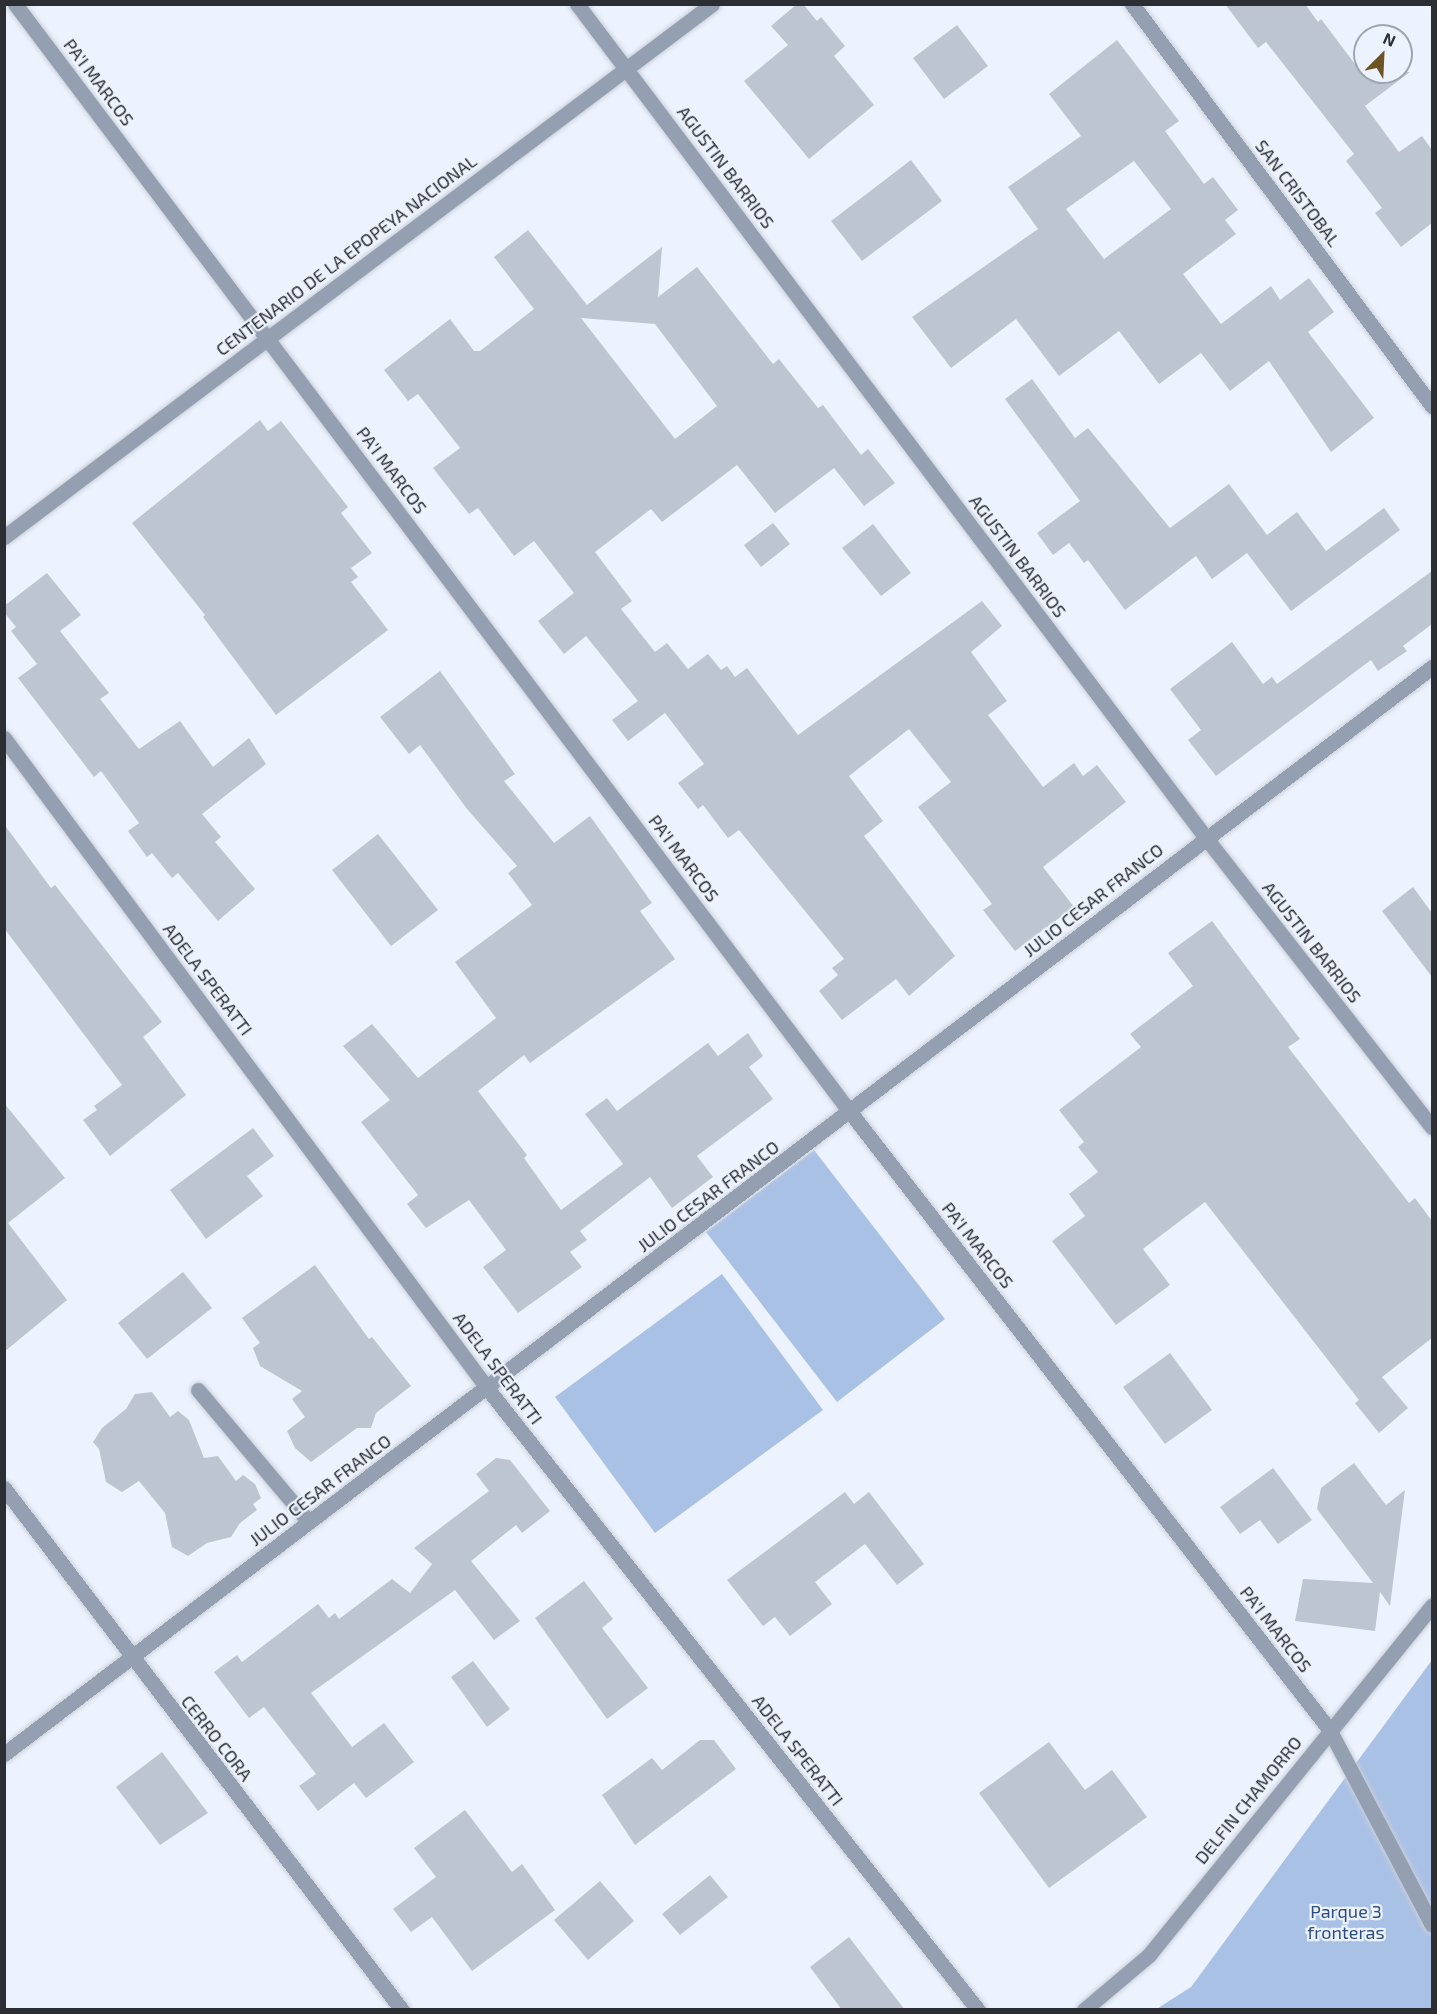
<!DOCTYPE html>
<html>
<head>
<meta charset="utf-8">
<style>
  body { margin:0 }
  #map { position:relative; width:1437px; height:2014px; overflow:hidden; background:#edf3fe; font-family:"Exo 2",sans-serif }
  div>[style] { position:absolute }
  .green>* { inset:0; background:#aac1e6 }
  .building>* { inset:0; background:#bdc5d1 }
  .roads { filter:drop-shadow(0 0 2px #cad0d9) drop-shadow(0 0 2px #cad0d9) }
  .minor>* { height:15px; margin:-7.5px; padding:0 7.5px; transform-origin:7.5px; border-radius:7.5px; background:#94a0b2 }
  span { translate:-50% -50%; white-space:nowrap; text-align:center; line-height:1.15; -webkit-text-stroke:4.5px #edf3fe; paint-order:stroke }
  .street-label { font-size:18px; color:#2b2e33 }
  .park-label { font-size:18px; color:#2c4c81 }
  .frame { position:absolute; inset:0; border:6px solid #2b2e33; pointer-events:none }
  .north { position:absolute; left:1353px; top:24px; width:60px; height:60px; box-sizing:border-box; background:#edf3fe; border:2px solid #9fa4ad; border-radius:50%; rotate:24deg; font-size:16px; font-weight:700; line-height:24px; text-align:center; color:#2b2e33 }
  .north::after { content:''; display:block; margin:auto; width:21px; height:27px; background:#6d5324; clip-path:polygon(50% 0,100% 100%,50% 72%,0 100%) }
</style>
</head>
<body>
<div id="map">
  <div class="green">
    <i style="clip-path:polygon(814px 1150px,945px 1319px,837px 1402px,706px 1232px)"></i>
    <i style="clip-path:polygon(722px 1274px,823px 1410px,655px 1533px,555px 1397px)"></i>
    <i style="clip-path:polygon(1432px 1660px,1432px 2009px,1155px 2010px,1191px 1987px)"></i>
  </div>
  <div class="building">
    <i style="clip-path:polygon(797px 4px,803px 4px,817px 21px,821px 17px,845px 46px,834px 56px,874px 105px,809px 159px,744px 81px,788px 45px,771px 26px)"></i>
    <i style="clip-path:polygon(1225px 4px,1305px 4px,1318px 22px,1321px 19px,1361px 72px,1410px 72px,1365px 106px,1399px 152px,1422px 136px,1432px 150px,1432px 223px,1401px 247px,1375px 213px,1382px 208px,1346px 161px,1354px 154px,1266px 42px,1258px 48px)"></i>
    <i style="clip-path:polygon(957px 25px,988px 66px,944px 99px,913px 58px)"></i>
    <i style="clip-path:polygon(evenodd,1117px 40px,1179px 121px,1165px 131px,1204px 184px,1213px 177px,1238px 210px,1225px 220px,1236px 234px,1183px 274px,1221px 324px,1271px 286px,1280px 300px,1309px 278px,1334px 312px,1308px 332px,1374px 418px,1331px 452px,1269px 361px,1230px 391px,1201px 353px,1159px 384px,1119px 331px,1059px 376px,1016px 319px,951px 368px,912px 317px,1038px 229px,1008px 187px,1081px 136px,1049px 94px,1117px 40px,1134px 161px,1171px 209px,1104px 259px,1066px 209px,1134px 161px)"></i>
    <i style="clip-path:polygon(911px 160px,942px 201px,862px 261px,831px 221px)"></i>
    <i style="clip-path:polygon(evenodd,528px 230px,587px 305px,662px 247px,658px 297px,697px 267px,773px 364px,779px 359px,818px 408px,823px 405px,861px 455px,868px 449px,895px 483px,864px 506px,834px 468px,775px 513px,737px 465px,662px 522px,651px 509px,595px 552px,632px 601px,621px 609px,655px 652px,667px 643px,688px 669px,708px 654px,721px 670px,727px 666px,735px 677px,747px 668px,798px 735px,982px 601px,1002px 626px,971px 652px,1007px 701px,988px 715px,1043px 787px,1074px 763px,1083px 776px,1097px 765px,1126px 802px,1043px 867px,1074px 907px,1015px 951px,983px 910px,992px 904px,918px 807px,951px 782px,909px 729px,849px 776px,883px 821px,864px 836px,955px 956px,909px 996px,896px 979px,842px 1020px,819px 991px,838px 975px,832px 968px,844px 959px,739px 830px,728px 838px,703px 805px,698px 809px,678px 783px,704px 764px,665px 713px,628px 741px,612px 720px,638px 701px,586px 636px,564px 654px,538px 621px,574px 593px,534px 541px,514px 556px,478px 508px,469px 514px,433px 468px,460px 448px,418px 394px,408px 401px,384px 370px,450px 319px,474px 351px,480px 351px,534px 309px,494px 257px,528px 230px,581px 318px,655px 324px,717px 406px,675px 439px,581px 318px)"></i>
    <i style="clip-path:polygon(1032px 379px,1075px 438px,1088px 428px,1170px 528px,1229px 484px,1267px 535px,1297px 512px,1326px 551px,1384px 508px,1400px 530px,1291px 611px,1247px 553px,1212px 579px,1196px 556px,1125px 610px,1088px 560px,1084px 563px,1069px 543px,1053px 555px,1037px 533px,1080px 501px,1005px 399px)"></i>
    <i style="clip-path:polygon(260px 420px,268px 431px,281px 421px,348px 507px,341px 513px,372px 553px,351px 568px,358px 577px,351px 582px,388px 630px,276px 715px,203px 617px,205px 615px,132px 523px)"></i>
    <i style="clip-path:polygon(773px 523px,790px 544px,761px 567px,744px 545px)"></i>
    <i style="clip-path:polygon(873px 524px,911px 573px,881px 596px,842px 548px)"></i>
    <i style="clip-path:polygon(1432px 571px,1432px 624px,1403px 646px,1407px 651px,1378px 671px,1371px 660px,1216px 776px,1188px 740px,1201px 730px,1170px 689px,1232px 642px,1263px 684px,1272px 677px,1277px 684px)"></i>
    <i style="clip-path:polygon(47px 573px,81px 615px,60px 631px,109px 693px,100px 699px,139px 749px,180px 721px,213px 767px,249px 738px,266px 764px,202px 814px,221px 837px,215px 842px,255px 889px,218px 921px,178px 873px,172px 878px,152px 853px,147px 857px,128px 831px,139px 823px,101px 771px,94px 777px,18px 678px,37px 664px,11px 631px,16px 627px,4px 612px,4px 606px)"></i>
    <i style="clip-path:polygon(440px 671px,515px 774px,504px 781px,554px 843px,590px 816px,652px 903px,640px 911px,675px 959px,530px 1063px,524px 1055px,478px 1091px,527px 1155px,524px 1158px,561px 1210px,623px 1164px,585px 1114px,607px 1098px,617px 1111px,708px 1043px,718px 1056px,748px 1033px,763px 1056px,749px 1067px,773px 1099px,697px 1156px,713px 1177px,672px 1208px,650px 1177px,580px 1231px,587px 1240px,570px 1252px,582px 1267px,518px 1313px,483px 1267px,506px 1250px,469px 1200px,426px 1228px,407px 1204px,418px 1195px,361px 1122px,390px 1100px,343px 1046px,372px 1024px,418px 1078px,496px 1018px,455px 962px,532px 905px,508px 873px,517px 866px,467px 809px,420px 745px,409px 754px,380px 717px)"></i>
    <i style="clip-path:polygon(4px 824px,51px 888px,55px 885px,162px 1022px,143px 1037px,186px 1095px,110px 1156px,83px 1120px,97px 1110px,94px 1106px,122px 1085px,4px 928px)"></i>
    <i style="clip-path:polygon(378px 834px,438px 910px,391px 946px,332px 870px)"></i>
    <i style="clip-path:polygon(1413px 887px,1432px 913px,1432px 977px,1382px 911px)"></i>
    <i style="clip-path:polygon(1212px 921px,1300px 1039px,1288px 1047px,1409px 1203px,1415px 1198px,1432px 1221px,1432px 1338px,1382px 1377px,1408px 1408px,1379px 1433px,1355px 1403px,1359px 1400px,1205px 1202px,1143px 1249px,1170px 1285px,1116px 1325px,1052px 1241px,1085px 1216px,1069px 1194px,1098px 1172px,1078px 1147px,1084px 1142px,1059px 1110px,1141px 1047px,1130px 1034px,1193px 986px,1168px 953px)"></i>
    <i style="clip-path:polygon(4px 1103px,65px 1178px,8px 1223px,67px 1300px,4px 1352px)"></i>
    <i style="clip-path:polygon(253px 1128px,274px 1156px,247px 1176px,263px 1196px,206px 1239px,170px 1190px)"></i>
    <i style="clip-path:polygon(315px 1265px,369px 1339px,372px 1337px,411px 1386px,376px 1413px,371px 1428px,357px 1428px,311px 1462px,295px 1448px,287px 1431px,305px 1417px,292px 1399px,302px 1391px,260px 1366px,253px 1348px,260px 1343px,242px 1318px)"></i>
    <i style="clip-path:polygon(183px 1272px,212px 1308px,147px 1359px,118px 1323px)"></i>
    <i style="clip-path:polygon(1170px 1353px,1212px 1410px,1165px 1444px,1123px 1387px)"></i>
    <i style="clip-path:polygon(152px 1392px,170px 1417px,178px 1411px,189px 1420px,204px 1458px,218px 1456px,236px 1481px,243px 1475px,255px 1484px,261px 1498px,253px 1504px,257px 1510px,240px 1523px,231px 1537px,207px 1543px,188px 1556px,172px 1547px,165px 1513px,139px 1481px,122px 1492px,106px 1482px,99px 1449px,93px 1442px,102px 1428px,126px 1409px,135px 1394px)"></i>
    <i style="clip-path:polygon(496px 1458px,510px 1460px,550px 1511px,522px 1533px,516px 1525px,471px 1561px,520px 1621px,494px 1640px,455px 1590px,311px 1693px,352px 1747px,384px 1723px,414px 1762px,366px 1798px,354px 1783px,318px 1811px,299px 1786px,316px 1774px,264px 1707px,249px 1718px,214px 1672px,237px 1655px,242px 1662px,318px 1604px,329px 1618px,335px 1613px,339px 1619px,392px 1579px,410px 1593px,432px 1564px,414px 1548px,489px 1491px,476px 1474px)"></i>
    <i style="clip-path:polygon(1354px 1463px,1386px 1505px,1405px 1490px,1390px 1606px,1380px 1592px,1375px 1631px,1295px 1621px,1303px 1579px,1373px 1583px,1317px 1509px,1321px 1488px)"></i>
    <i style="clip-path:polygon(1273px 1468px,1312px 1520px,1278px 1544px,1260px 1520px,1240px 1534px,1220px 1507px)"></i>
    <i style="clip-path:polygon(845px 1492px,854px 1504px,869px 1492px,924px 1564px,897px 1585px,865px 1544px,815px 1582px,832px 1604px,790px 1636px,775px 1617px,763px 1626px,727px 1580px)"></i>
    <i style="clip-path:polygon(584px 1581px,613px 1619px,602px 1628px,648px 1688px,607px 1719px,535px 1618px)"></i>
    <i style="clip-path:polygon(473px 1661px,510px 1709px,487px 1727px,451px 1677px)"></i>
    <i style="clip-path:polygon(700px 1740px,714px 1740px,736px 1769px,635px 1845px,602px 1795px,652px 1758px,662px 1770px)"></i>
    <i style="clip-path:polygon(1049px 1742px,1085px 1790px,1112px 1770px,1147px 1817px,1049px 1888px,979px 1793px)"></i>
    <i style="clip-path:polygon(162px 1752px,208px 1813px,160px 1845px,116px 1787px)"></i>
    <i style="clip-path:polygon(465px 1810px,512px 1872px,522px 1864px,555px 1910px,472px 1971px,432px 1917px,411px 1932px,393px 1909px,436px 1877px,414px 1848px)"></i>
    <i style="clip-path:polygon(710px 1875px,728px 1897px,680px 1935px,662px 1914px)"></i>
    <i style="clip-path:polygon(600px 1881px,634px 1921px,588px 1960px,554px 1920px)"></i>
    <i style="clip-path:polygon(849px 1937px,905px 2010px,842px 2010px,810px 1967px)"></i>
  </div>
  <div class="roads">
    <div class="minor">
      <i style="left:15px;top:4px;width:1387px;rotate:53deg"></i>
      <i style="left:850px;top:1112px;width:781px;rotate:52.18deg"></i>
      <i style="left:1329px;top:1729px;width:221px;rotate:62.3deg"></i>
      <i style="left:577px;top:4px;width:1045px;rotate:52.98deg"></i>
      <i style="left:1206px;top:838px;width:367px;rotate:52deg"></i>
      <i style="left:1132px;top:4px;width:502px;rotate:53.27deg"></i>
      <i style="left:4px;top:537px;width:886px;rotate:-36.97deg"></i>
      <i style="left:4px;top:738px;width:810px;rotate:53.38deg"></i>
      <i style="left:487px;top:1388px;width:792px;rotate:51.71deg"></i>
      <i style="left:198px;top:1390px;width:172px;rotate:49.9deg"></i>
      <i style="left:4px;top:1488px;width:656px;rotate:52.68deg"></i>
      <i style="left:4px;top:1754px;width:1795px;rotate:-37.28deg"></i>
      <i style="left:1084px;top:2010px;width:85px;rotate:-40.2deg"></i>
      <i style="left:1149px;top:1955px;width:450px;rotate:-51deg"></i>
    </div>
  </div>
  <div class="street-label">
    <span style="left:99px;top:82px;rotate:53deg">PA'I MARCOS</span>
    <span style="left:726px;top:167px;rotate:53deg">AGUSTIN BARRIOS</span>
    <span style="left:1298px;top:193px;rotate:53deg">SAN CRISTOBAL</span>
    <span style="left:346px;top:255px;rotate:-37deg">CENTENARIO DE LA EPOPEYA NACIONAL</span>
    <span style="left:392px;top:470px;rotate:53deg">PA'I MARCOS</span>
    <span style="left:1018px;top:556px;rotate:53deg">AGUSTIN BARRIOS</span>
    <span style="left:684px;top:858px;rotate:53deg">PA'I MARCOS</span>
    <span style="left:1093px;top:900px;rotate:-38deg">JULIO CESAR FRANCO</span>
    <span style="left:1312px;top:942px;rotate:52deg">AGUSTIN BARRIOS</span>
    <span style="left:208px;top:979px;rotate:53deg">ADELA SPERATTI</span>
    <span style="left:708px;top:1196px;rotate:-37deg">JULIO CESAR FRANCO</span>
    <span style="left:978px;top:1245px;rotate:52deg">PA'I MARCOS</span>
    <span style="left:498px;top:1368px;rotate:53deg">ADELA SPERATTI</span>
    <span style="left:320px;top:1490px;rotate:-37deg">JULIO CESAR FRANCO</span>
    <span style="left:1276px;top:1629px;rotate:52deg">PA'I MARCOS</span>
    <span style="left:217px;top:1738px;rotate:52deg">CERRO CORA</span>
    <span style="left:798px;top:1750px;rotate:52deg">ADELA SPERATTI</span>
    <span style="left:1248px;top:1800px;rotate:-51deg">DELFIN CHAMORRO</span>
  </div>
  <div class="park-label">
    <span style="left:1346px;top:1922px">Parque 3<br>fronteras</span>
  </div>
  <div class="frame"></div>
  <div class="north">N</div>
</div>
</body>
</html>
